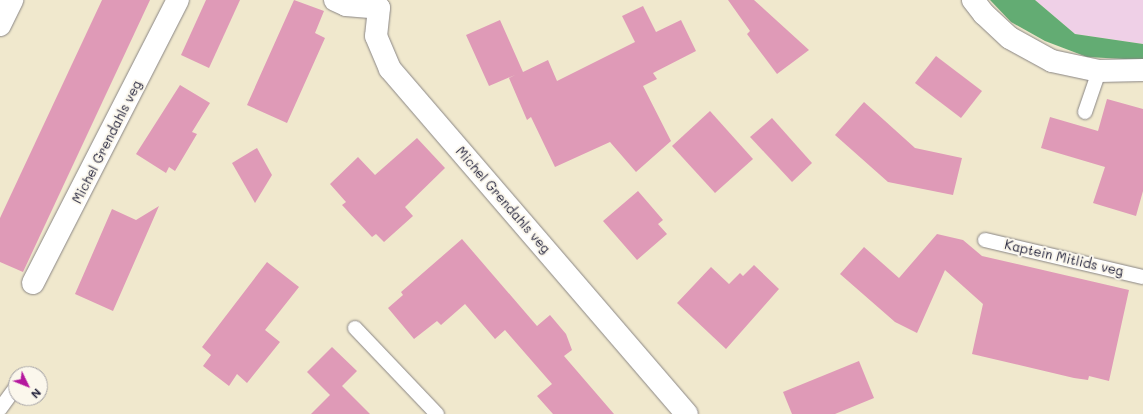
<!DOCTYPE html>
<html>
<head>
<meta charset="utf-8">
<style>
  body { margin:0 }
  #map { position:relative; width:1143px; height:414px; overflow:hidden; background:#f0e8cd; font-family:Mali,sans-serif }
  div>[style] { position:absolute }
  .built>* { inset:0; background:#efd0e7 }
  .forest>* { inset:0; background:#63ac73 }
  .building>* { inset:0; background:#df9ab7 }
  .roads { filter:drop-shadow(0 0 1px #898584) drop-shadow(0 0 1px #898584) }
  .lane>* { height:14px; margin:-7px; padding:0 7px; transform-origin:7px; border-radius:7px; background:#fff }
  .street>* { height:22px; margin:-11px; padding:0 11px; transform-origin:11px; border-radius:11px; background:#fff }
  .secondary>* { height:22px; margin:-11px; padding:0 11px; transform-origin:11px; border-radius:11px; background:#fff }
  span { translate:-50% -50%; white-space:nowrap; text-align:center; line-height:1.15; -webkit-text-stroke:4px #fbf7ec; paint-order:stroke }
  .street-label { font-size:13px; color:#22223b }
  .north { position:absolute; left:8px; top:366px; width:40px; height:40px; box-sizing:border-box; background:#fbf7ec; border:1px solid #a4a2a5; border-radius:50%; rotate:133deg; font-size:11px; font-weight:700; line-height:16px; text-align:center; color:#22223b }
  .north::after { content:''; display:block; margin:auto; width:14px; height:18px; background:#b5179e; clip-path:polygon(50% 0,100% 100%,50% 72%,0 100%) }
</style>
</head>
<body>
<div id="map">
  <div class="built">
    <i style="clip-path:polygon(1035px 0,1143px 0,1143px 44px,1075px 34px)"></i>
  </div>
  <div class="forest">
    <i style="clip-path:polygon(990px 0,1035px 0,1075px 34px,1143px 44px,1143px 60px,1087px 57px,1045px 41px,1011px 22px)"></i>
  </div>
  <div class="building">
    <i style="clip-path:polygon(102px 0,150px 0,23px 272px,0 262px,0 218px)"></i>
    <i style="clip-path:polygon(206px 0,240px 0,209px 68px,181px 55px)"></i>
    <i style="clip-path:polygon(294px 0,324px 11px,315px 33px,325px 38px,287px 123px,247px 105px)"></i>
    <i style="clip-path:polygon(728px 0,754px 0,809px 50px,777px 74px,747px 34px,750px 31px)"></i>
    <i style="clip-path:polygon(643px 6px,656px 32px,681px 20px,696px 51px,653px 73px,657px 79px,643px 86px,671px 141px,636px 172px,610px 142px,555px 167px,531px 117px,527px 120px,509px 78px,515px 75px,489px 86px,466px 35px,500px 20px,523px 72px,548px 60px,557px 81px,635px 42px,622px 16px)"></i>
    <i style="clip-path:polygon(936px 56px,982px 91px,961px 118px,915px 83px)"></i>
    <i style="clip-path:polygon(180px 85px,210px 103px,192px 132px,197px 134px,175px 171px,169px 167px,166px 173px,136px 154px)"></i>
    <i style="clip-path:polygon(1107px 99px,1143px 109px,1143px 191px,1136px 216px,1093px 203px,1105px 167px,1041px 148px,1050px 117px,1098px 131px)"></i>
    <i style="clip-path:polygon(864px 102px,915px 148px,962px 158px,953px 195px,888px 182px,835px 135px)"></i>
    <i style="clip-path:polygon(710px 111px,753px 159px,715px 193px,672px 146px)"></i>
    <i style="clip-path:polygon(772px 118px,812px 163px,792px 182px,750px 137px)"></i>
    <i style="clip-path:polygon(417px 138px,445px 168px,405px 207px,413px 216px,384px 242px,376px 234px,372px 237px,342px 205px,346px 202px,330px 184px,358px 157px,375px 175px)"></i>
    <i style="clip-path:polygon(257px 148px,272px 175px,255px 203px,232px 163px)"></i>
    <i style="clip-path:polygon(638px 191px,663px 220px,658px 224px,667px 234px,637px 260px,603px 221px)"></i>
    <i style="clip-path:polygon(159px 206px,113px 311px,75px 294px,112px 209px,136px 220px)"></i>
    <i style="clip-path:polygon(937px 234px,963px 240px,982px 256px,1129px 290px,1109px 381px,1089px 376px,1088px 380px,1074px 378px,972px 354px,983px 304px,945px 270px,917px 333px,895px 322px,840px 274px,864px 247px,899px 278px)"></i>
    <i style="clip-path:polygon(462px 239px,537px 326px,550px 315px,566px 334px,572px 350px,564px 356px,614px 414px,553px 414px,537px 396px,552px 384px,505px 330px,495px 339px,465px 304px,441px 325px,437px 321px,414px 339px,388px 308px,403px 295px,401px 292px)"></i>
    <i style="clip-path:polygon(267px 262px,299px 287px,265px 330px,280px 342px,247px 383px,237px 374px,229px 386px,203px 366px,211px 355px,202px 347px)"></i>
    <i style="clip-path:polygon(754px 265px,779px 289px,726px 349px,677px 303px,711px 267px,729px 284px,740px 273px,743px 276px)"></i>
    <i style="clip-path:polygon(332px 347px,357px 371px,342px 386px,370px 414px,311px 414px,330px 395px,307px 372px)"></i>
    <i style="clip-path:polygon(859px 361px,874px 398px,835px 414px,792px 414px,783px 392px)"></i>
  </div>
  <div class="roads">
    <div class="lane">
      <i style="left:1085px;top:112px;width:43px;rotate:-71.1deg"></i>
      <i style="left:985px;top:240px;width:162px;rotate:13.2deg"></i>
      <i style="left:355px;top:328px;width:119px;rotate:46.4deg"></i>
      <i style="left:0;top:409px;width:27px;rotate:-54deg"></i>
    </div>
    <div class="street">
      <i style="left:335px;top:0;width:12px;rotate:24deg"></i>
      <i style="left:346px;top:5px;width:33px;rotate:5deg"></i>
      <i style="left:973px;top:0;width:18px;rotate:52deg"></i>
      <i style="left:984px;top:14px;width:35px;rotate:43deg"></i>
      <i style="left:1010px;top:38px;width:48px;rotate:28.7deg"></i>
      <i style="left:1052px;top:61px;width:48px;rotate:12deg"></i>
      <i style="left:1099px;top:71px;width:44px;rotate:-1.3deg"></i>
      <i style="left:379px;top:8px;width:28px;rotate:96deg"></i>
      <i style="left:376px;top:36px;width:36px;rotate:67deg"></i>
      <i style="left:390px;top:69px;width:455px;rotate:49.3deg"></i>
      <i style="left:33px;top:283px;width:318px;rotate:-62.9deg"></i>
    </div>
    <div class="secondary">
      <i style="left:0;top:25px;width:28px;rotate:-64deg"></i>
    </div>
  </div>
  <div class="street-label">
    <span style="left:107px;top:142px;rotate:-63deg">Michel Grendahls veg</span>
    <span style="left:503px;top:200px;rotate:49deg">Michel Grendahls veg</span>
    <span style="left:1064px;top:258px;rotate:13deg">Kaptein Mitlids veg</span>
  </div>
  <div class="north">N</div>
</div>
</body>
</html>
